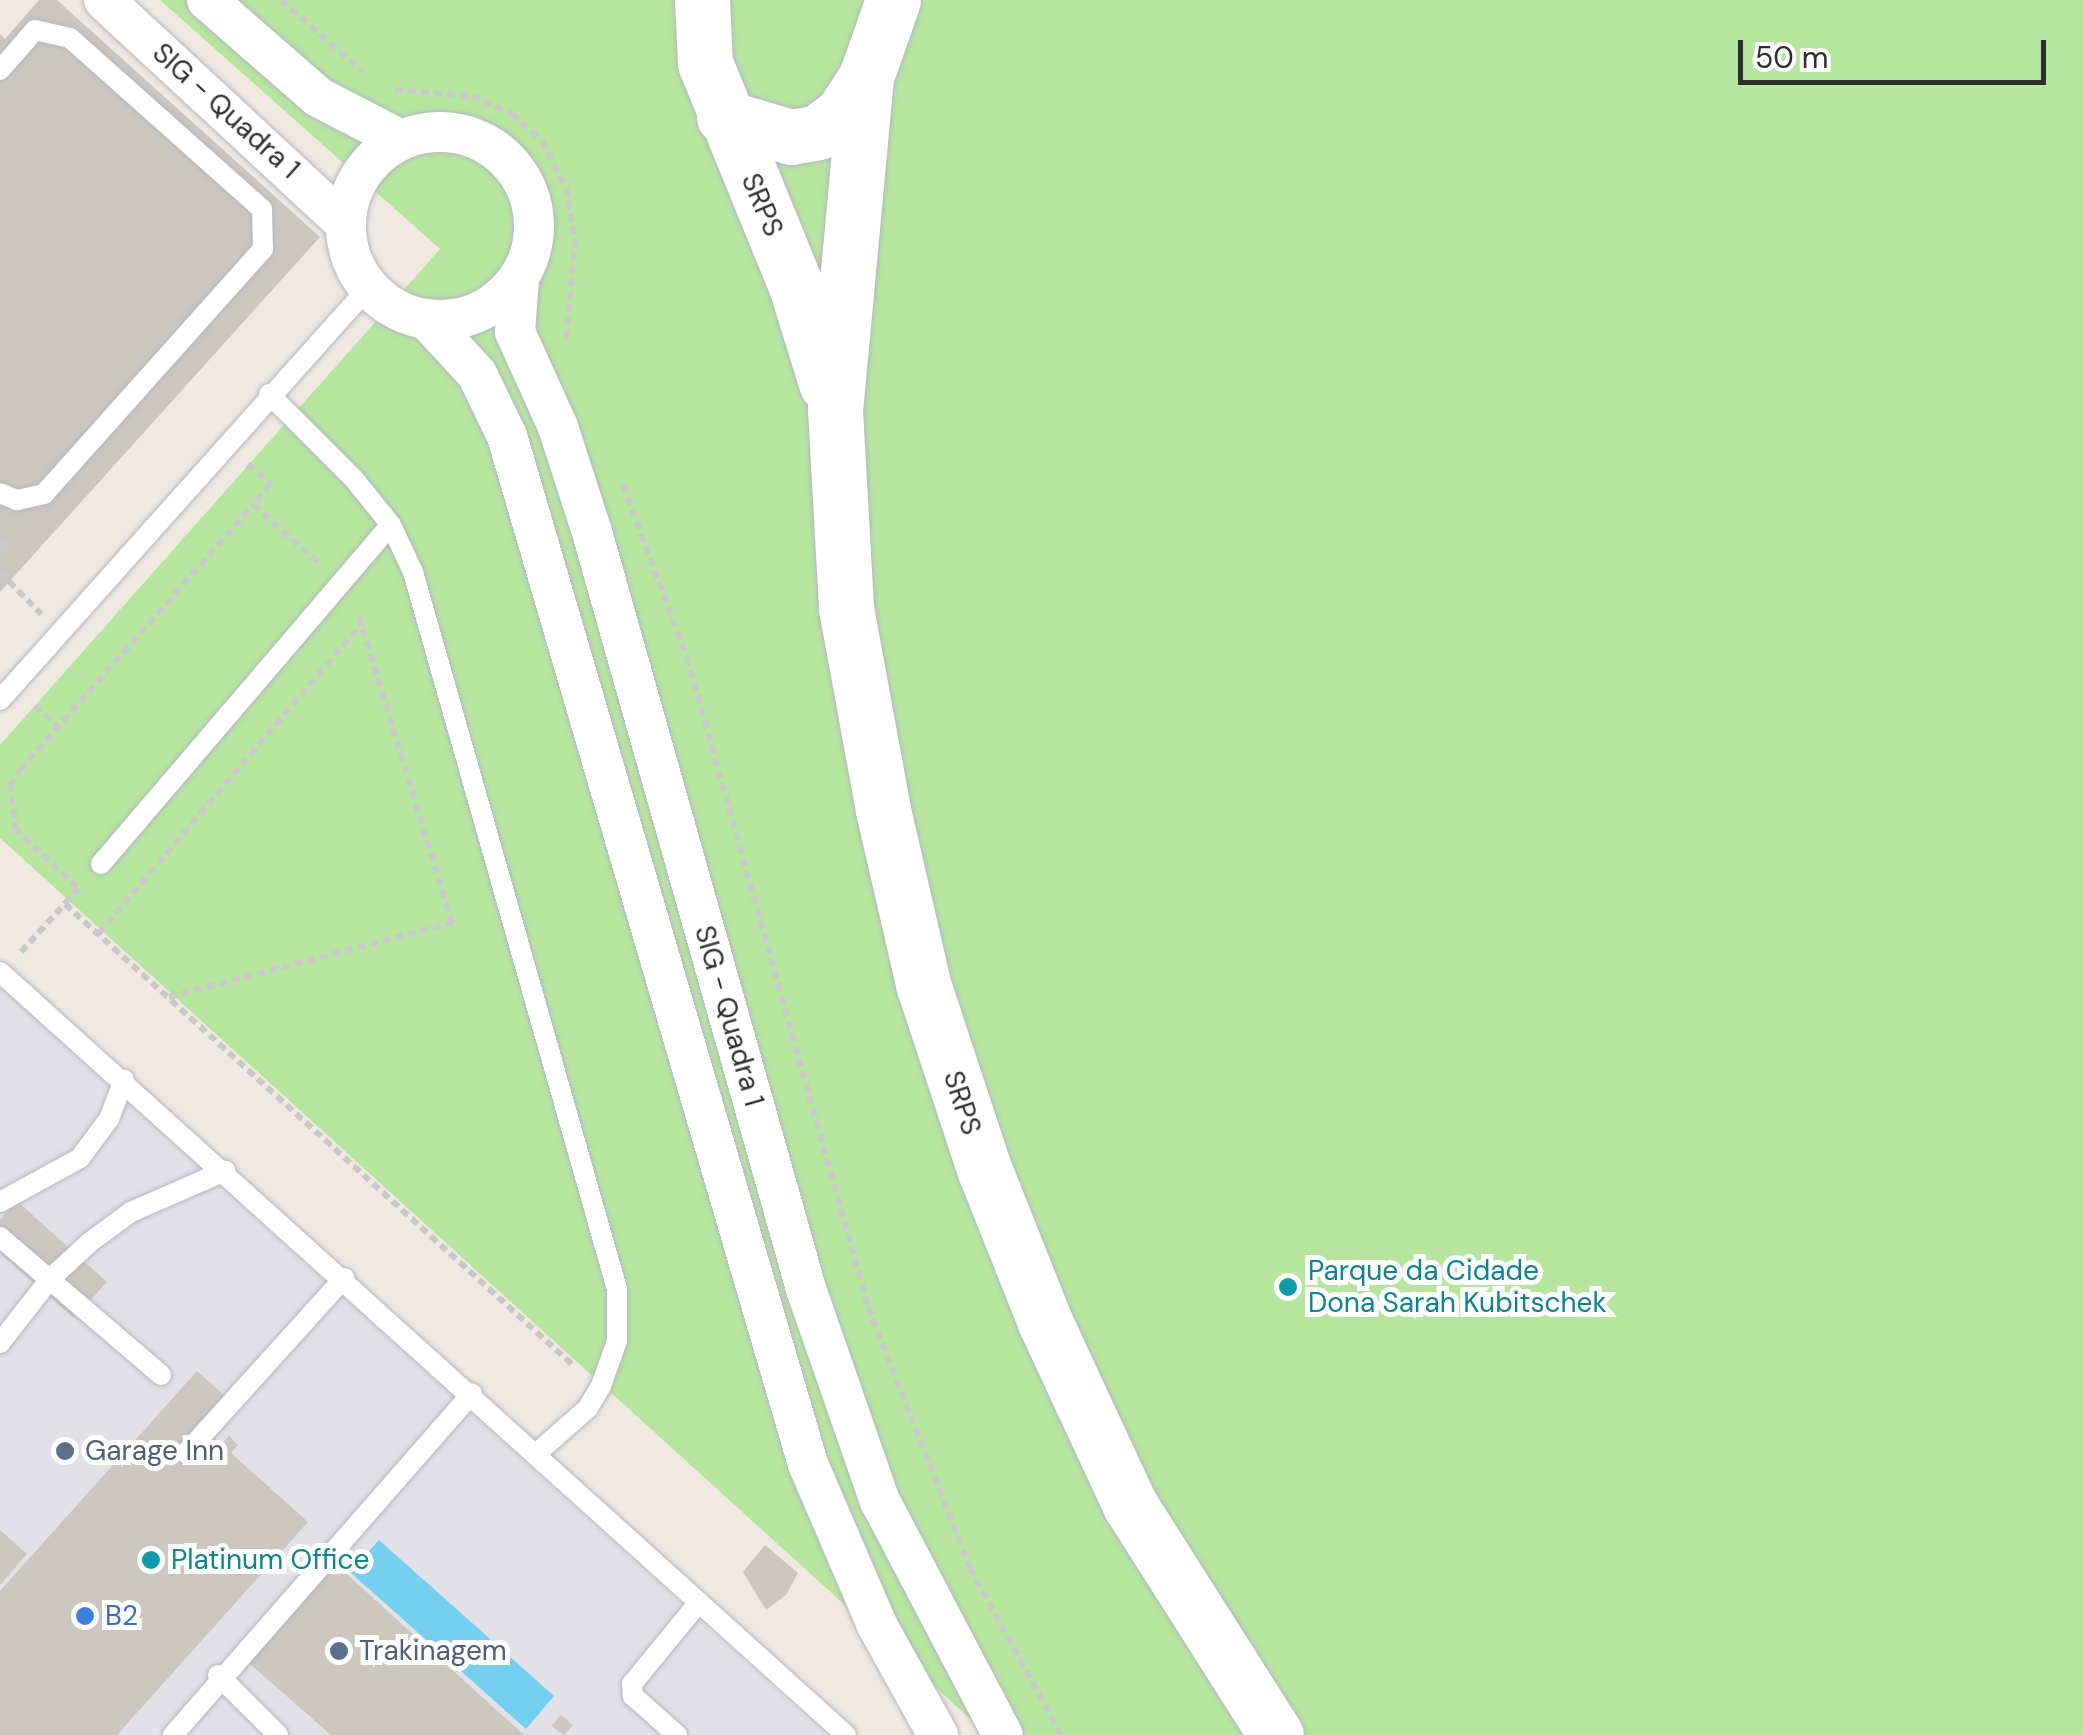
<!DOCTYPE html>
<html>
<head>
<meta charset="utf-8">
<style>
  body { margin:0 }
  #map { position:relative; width:2083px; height:1735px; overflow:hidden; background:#efe9e1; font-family:"DM Sans",sans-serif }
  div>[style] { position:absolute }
  .industrial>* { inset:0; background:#e3e1e8 }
  .green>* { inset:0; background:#b6e59e }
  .water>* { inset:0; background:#75cff0 }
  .building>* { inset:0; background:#cbc7bf }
  .path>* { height:6px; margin-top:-3px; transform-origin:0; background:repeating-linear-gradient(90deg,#c9c9c9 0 8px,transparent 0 13px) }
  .roads { filter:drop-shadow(0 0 2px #b4b7c1) drop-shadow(0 0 2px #b4b7c1) }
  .service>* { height:20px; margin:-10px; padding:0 10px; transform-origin:10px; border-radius:10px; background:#fff }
  .minor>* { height:40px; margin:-20px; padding:0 20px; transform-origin:20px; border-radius:20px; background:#fff }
  .minor>.ring { margin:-20px; padding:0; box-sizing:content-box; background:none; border:40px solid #fff; border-radius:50% }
  .secondary>* { height:55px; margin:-27.5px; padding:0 27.5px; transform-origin:27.5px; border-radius:27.5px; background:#fff }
  .dots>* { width:28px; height:28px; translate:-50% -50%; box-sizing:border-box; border:5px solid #fff; border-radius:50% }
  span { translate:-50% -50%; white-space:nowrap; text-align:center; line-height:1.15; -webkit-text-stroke:10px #fff; paint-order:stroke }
  .street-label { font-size:28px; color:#2e2e2e }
  .culture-label { font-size:28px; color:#0d838f }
  .left { translate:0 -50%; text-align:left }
  .service-label { font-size:28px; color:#4e5e75 }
  .shop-label { font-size:28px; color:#366cbe }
  .scale { position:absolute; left:1738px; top:40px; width:308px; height:45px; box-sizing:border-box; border:5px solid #2e2e2e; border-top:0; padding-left:12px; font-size:30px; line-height:35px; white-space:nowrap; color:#2e2e2e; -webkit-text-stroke:8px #fff; paint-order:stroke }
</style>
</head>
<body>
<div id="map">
  <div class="industrial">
    <i style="clip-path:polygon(0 987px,826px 1735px,0 1735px)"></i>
  </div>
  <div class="green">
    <i style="clip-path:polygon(160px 0,2083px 0,2083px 1735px,988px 1735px,0 838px,0 745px,440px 249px)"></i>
  </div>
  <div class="water">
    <i style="clip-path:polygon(379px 1540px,554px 1696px,526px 1729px,350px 1572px)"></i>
  </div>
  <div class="building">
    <i style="clip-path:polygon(39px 0,57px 0,320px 237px,0 592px,0 34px,5px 39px)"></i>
    <i style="clip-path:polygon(17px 1201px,107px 1282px,74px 1318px,0 1253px,0 1220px)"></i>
    <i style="clip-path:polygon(197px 1371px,225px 1396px,200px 1425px,221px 1444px,229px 1436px,238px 1445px,231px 1453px,308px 1522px,117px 1735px,0 1735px,0 1591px)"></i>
    <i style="clip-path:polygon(0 1530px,27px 1554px,0 1585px)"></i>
    <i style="clip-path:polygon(765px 1545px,798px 1573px,786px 1595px,766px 1610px,743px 1572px)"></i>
    <i style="clip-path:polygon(329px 1558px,524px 1735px,331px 1735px,242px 1657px)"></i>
    <i style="clip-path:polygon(561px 1715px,573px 1725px,564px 1735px,551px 1726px)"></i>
  </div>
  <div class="path">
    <i style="left:281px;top:0;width:108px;rotate:41.2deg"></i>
    <i style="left:395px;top:90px;width:77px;rotate:4.5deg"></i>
    <i style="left:472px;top:96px;width:44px;rotate:24.2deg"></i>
    <i style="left:512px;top:114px;width:40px;rotate:42deg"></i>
    <i style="left:542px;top:141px;width:53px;rotate:62.9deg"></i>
    <i style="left:566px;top:188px;width:52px;rotate:80deg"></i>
    <i style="left:575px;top:239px;width:100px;rotate:95.1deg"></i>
    <i style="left:248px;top:464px;width:30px;rotate:42deg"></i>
    <i style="left:270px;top:484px;width:27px;rotate:129deg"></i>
    <i style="left:623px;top:485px;width:184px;rotate:69.7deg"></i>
    <i style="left:687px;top:658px;width:674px;rotate:74.42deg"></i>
    <i style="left:868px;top:1307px;width:280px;rotate:68.7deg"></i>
    <i style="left:970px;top:1568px;width:190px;rotate:61.4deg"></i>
    <i style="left:0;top:541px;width:8px;rotate:40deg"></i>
    <i style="left:6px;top:546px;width:8px;rotate:135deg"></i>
    <i style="left:0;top:572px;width:59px;rotate:45.7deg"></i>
    <i style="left:35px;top:706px;width:29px;rotate:41deg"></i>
    <i style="left:77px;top:887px;width:83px;rotate:-136.9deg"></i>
    <i style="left:16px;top:830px;width:44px;rotate:-97.8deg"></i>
    <i style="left:10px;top:786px;width:19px;rotate:-58deg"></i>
    <i style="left:20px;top:770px;width:353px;rotate:-48.7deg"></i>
    <i style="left:253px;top:505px;width:92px;rotate:41.5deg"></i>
    <i style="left:65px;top:904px;width:689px;rotate:42.23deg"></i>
    <i style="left:99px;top:933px;width:407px;rotate:-49.7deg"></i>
    <i style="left:21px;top:952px;width:88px;rotate:-47.8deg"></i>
    <i style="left:169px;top:997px;width:293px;rotate:-14.7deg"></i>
    <i style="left:452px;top:923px;width:326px;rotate:-106.9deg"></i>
  </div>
  <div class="roads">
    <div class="service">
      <i style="left:0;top:70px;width:53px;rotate:-48.8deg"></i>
      <i style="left:35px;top:30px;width:36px;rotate:13deg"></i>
      <i style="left:70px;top:38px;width:257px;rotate:41.7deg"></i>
      <i style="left:262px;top:209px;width:40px;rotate:88.6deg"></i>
      <i style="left:263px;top:249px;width:329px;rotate:131.8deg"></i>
      <i style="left:44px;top:494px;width:28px;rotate:167deg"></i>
      <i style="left:17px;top:500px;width:18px;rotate:-158deg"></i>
      <i style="left:269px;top:394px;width:120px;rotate:45deg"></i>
      <i style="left:354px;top:479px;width:59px;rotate:51.2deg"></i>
      <i style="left:391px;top:525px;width:52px;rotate:64.9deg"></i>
      <i style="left:413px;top:572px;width:745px;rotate:74.12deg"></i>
      <i style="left:617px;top:1289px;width:52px;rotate:90deg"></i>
      <i style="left:617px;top:1341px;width:48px;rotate:109.6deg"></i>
      <i style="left:601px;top:1386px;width:26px;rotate:121deg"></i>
      <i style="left:588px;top:1408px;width:68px;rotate:138.6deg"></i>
      <i style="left:0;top:700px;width:552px;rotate:-48.23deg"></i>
      <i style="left:101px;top:864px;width:446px;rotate:-49.5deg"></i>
      <i style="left:0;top:972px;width:1139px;rotate:42.05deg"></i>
      <i style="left:0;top:1202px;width:91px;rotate:-28.8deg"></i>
      <i style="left:80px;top:1158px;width:49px;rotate:-53.4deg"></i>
      <i style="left:109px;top:1119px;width:42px;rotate:-69deg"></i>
      <i style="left:0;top:1237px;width:212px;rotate:40.6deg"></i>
      <i style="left:0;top:1343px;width:81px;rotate:-52deg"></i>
      <i style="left:50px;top:1279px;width:54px;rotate:-42.8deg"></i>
      <i style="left:90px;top:1242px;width:51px;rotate:-36.2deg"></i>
      <i style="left:131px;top:1212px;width:103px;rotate:-23.6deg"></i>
      <i style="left:186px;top:1453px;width:236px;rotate:-47.9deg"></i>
      <i style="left:218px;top:1675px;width:85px;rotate:45deg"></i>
      <i style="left:173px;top:1735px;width:454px;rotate:-48.8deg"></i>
      <i style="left:677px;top:1735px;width:59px;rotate:-138.4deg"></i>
      <i style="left:633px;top:1696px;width:12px;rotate:-95deg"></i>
      <i style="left:632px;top:1684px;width:106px;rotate:-50.7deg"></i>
    </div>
    <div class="minor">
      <i style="left:104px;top:0;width:328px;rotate:42.8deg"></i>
      <i style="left:207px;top:0;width:147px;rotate:41.1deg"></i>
      <i style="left:318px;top:97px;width:93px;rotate:27.4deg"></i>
      <i class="ring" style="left:346px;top:132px;width:148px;height:148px"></i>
      <i style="left:519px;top:278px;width:54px;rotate:94.2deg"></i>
      <i style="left:515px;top:332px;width:104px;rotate:65.6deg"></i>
      <i style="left:558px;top:427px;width:110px;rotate:72.1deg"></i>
      <i style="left:592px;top:532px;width:787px;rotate:74.21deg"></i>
      <i style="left:806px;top:1289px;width:225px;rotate:70.8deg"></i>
      <i style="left:880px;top:1501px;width:264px;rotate:62.3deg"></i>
      <i style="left:428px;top:321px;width:72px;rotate:47.2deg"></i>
      <i style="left:477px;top:374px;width:69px;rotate:64.2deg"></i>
      <i style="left:507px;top:436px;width:1071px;rotate:73.68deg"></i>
      <i style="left:808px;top:1464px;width:175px;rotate:66.8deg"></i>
      <i style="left:877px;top:1625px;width:126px;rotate:61deg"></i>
    </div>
    <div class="secondary">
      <i style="left:702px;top:0;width:63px;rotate:87.3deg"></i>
      <i style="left:705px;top:63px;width:241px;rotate:67.8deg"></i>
      <i style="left:796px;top:286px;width:102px;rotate:72.8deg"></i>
      <i style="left:893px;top:0;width:82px;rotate:109.3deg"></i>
      <i style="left:866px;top:77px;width:334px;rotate:95.3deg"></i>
      <i style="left:835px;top:410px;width:198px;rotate:86.8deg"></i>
      <i style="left:846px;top:608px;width:205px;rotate:79.6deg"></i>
      <i style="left:883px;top:810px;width:182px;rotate:77deg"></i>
      <i style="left:924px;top:987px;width:194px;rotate:71.7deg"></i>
      <i style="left:985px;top:1171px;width:162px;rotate:68.3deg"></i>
      <i style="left:1045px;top:1322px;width:202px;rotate:65.1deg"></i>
      <i style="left:1130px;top:1505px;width:272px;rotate:57.6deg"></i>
      <i style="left:724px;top:117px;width:70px;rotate:16.6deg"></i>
      <i style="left:791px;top:137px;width:27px;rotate:-10deg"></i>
      <i style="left:818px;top:132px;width:30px;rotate:-37deg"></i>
      <i style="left:842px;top:114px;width:44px;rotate:-57deg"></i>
    </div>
  </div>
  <div class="dots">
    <i style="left:1288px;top:1287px;background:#0f9aa8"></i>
    <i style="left:65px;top:1451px;background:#5c6f8a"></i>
    <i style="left:151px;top:1560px;background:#0f9aa8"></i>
    <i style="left:85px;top:1616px;background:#3f7fe0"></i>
    <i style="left:339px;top:1651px;background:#5c6f8a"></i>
  </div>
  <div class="street-label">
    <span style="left:226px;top:111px;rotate:42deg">SIG - Quadra 1</span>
    <span style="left:762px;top:205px;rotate:67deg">SRPS</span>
    <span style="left:729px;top:1016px;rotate:74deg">SIG - Quadra 1</span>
    <span style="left:962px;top:1103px;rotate:72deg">SRPS</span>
  </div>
  <div class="culture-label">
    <span class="left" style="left:1308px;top:1287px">Parque da Cidade<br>Dona Sarah Kubitschek</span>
    <span class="left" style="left:171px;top:1560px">Platinum Office</span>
  </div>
  <div class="service-label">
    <span class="left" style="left:85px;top:1451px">Garage Inn</span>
    <span class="left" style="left:359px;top:1651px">Trakinagem</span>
  </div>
  <div class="shop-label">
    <span class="left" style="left:105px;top:1616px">B2</span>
  </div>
  <div class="scale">50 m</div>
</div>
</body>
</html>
